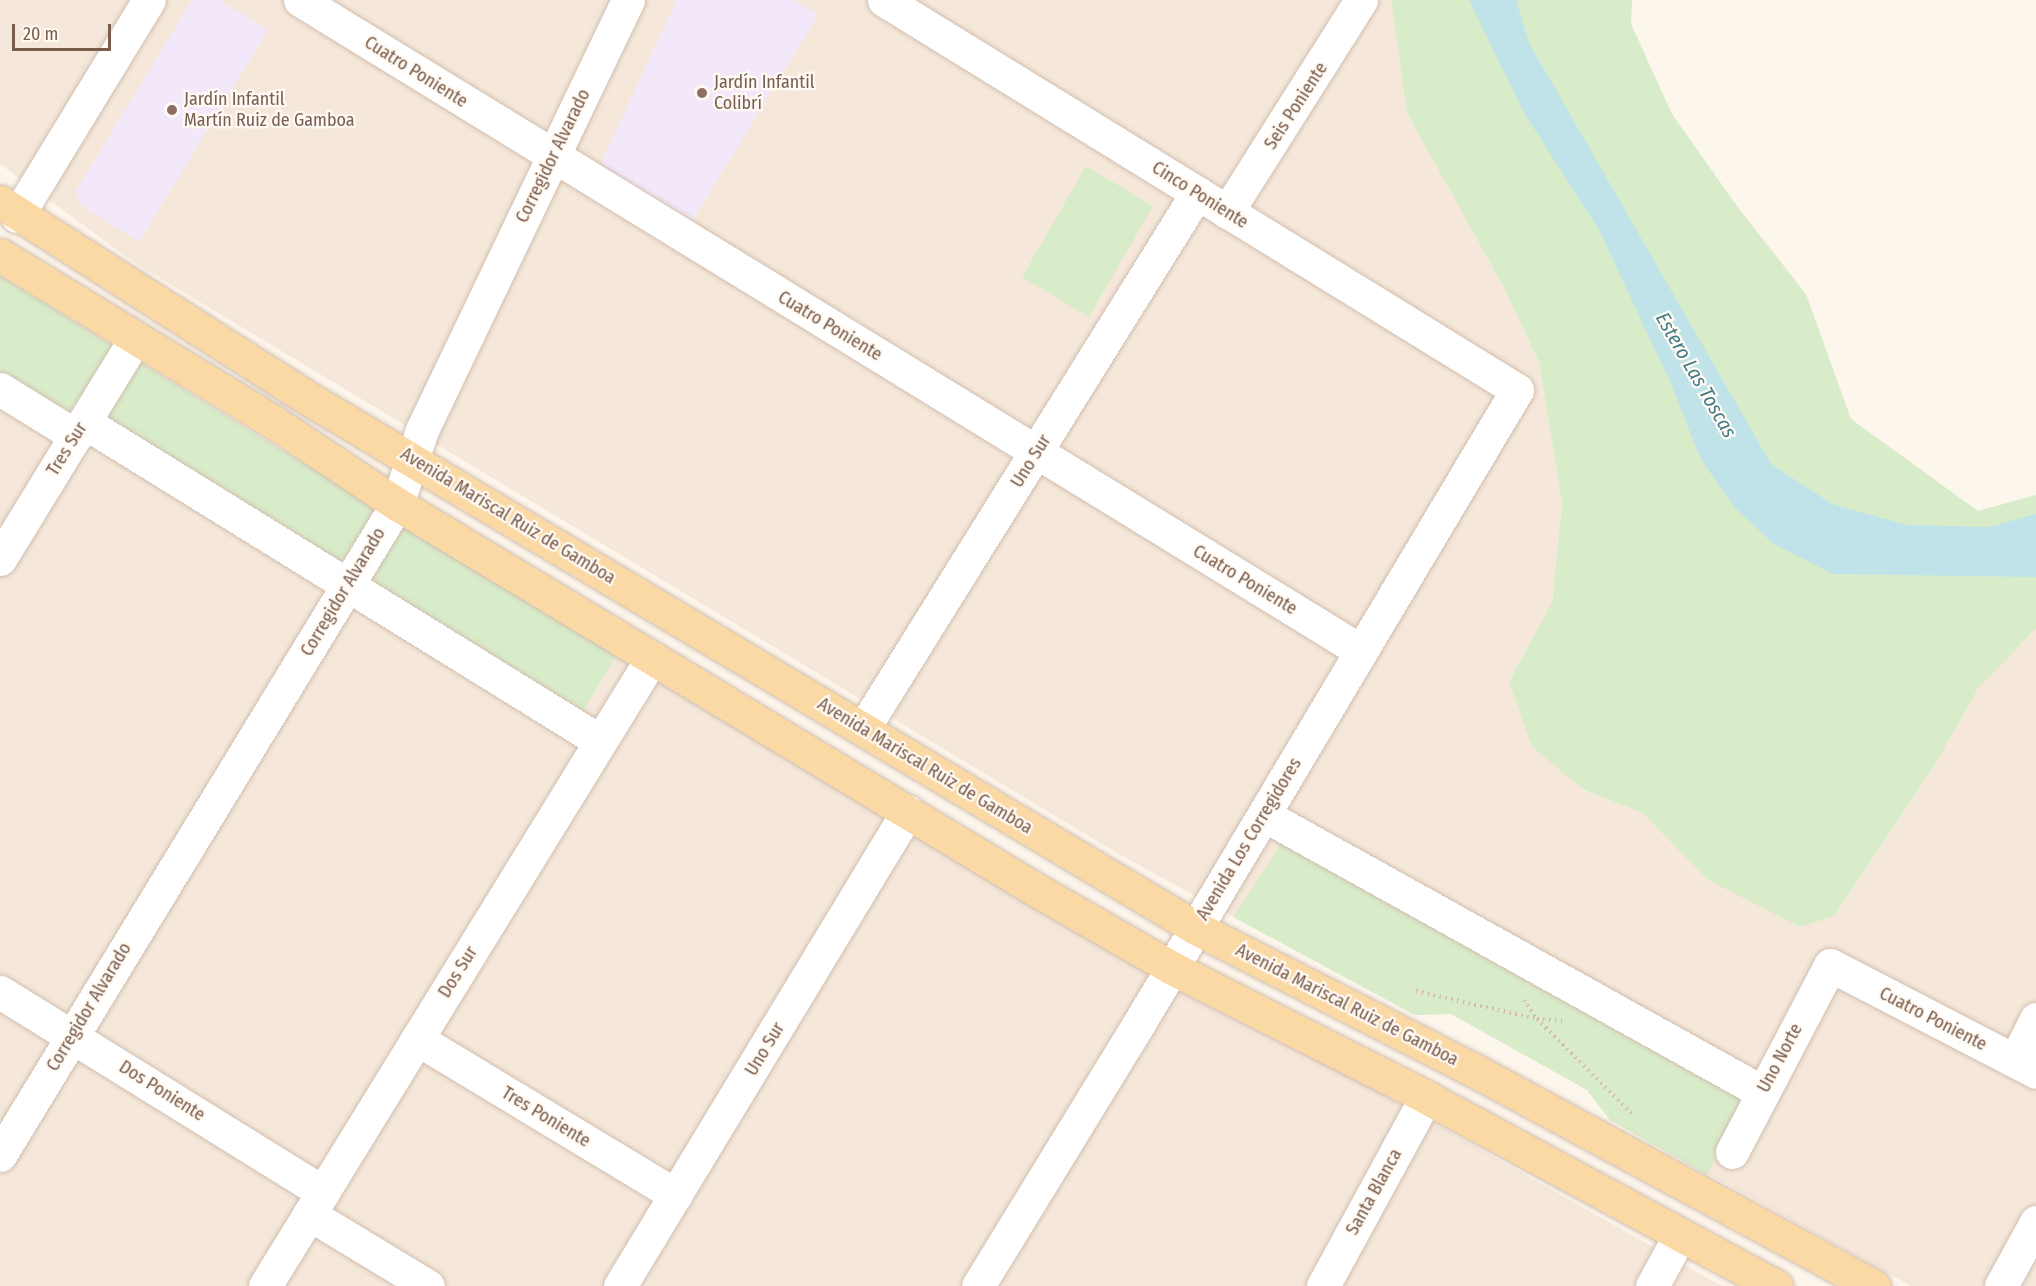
<!DOCTYPE html>
<html>
<head>
<meta charset="utf-8">
<style>
  body { margin:0 }
  #map { position:relative; width:2036px; height:1286px; overflow:hidden; background:#fdf6ec; font-family:"Fira Sans Condensed",sans-serif }
  div>[style] { position:absolute }
  .residential>* { inset:0; background:#f5e8da }
  .education>* { inset:0; background:#f3e8fa }
  .green>* { inset:0; background:#d8ecc9 }
  .water>* { inset:0; background:#bfe3e8 }
  .path>* { height:4px; margin-top:-2px; transform-origin:0; background:repeating-linear-gradient(90deg,#d9b8a5 0 1.5px,transparent 0 6px) }
  .roads { filter:drop-shadow(0 0 2px #d1beb0) drop-shadow(0 0 2px #d1beb0) }
  .minor>* { height:33px; margin:-16.5px; padding:0 16.5px; transform-origin:16.5px; border-radius:16.5px; background:#fff }
  .major>* { height:33px; margin:-16.5px; padding:0 16.5px; transform-origin:16.5px; border-radius:16.5px; background:#fbd9a5 }
  .dots>* { width:16px; height:16px; translate:-50% -50%; box-sizing:border-box; border:3px solid #fffaf3; border-radius:50% }
  span { translate:-50% -50%; white-space:nowrap; text-align:center; line-height:1.15; -webkit-text-stroke:4.5px #fffaf3; paint-order:stroke }
  .street-label { font-size:18px; color:#7a5c4d }
  .education-label { font-size:18px; color:#785e54 }
  .left { translate:0 -50%; text-align:left }
  .water-label { font-size:20px; color:#437c86; font-style:italic }
  .scale { position:absolute; left:12px; top:24px; width:99px; height:27px; box-sizing:border-box; border:3px solid #7a5c4d; border-top:0; padding-left:8px; font-size:18px; line-height:21px; white-space:nowrap; color:#7a5c4d; -webkit-text-stroke:4px #fffaf3; paint-order:stroke }
</style>
</head>
<body>
<div id="map">
  <div class="residential">
    <i style="clip-path:polygon(0 0,1391px 0,1503px 286px,1539px 362px,1562px 503px,1552px 602px,1509px 682px,1583px 790px,1642px 813px,1708px 880px,1860px 877px,1939px 758px,1979px 687px,2036px 629px,2036px 1286px,1911px 1286px,1610px 1120px,1587px 1090px,1451px 1014px,1415px 1015px,1120px 855px,135px 263px,0 164px)"></i>
    <i style="clip-path:polygon(0 276px,616px 656px,828px 781px,1722px 1286px,0 1286px)"></i>
  </div>
  <div class="education">
    <i style="clip-path:polygon(192px 0,219px 0,268px 30px,139px 242px,78px 203px,76px 191px)"></i>
    <i style="clip-path:polygon(677px 0,794px 0,818px 15px,688px 228px,597px 171px)"></i>
  </div>
  <div class="green">
    <i style="clip-path:polygon(1391px 0,1632px 0,1631px 24px,1672px 114px,1739px 209px,1806px 294px,1851px 419px,1978px 511px,2036px 495px,2036px 629px,1979px 687px,1939px 758px,1834px 916px,1800px 927px,1708px 880px,1642px 813px,1584px 790px,1532px 747px,1509px 682px,1552px 602px,1562px 503px,1539px 362px,1503px 286px,1407px 113px)"></i>
    <i style="clip-path:polygon(1086px 166px,1153px 206px,1089px 317px,1022px 277px)"></i>
    <i style="clip-path:polygon(0 276px,616px 656px,579px 718px,78px 400px,65px 417px,0 376px)"></i>
    <i style="clip-path:polygon(1285px 838px,1745px 1100px,1707px 1175px,1610px 1120px,1587px 1090px,1451px 1014px,1415px 1015px,1233px 917px)"></i>
  </div>
  <div class="water">
    <i style="clip-path:polygon(1469px 0,1516px 0,1529px 43px,1771px 464px,1832px 504px,1907px 525px,1989px 527px,2036px 514px,2036px 577px,1833px 574px,1774px 544px,1735px 508px,1700px 458px,1671px 384px,1599px 230px,1524px 113px)"></i>
  </div>
  <div class="path">
    <i style="left:1416px;top:991px;width:124px;rotate:13deg"></i>
    <i style="left:1537px;top:1019px;width:25px;rotate:5deg"></i>
    <i style="left:1524px;top:1000px;width:23px;rotate:56deg"></i>
    <i style="left:1537px;top:1019px;width:137px;rotate:45deg"></i>
  </div>
  <div class="roads">
    <div class="minor">
      <i style="left:300px;top:0;width:1245px;rotate:31.53deg"></i>
      <i style="left:884px;top:0;width:743px;rotate:31.64deg"></i>
      <i style="left:1517px;top:390px;width:740px;rotate:120.83deg"></i>
      <i style="left:1138px;top:1025px;width:306px;rotate:121.5deg"></i>
      <i style="left:1227px;top:212px;width:251px;rotate:-57.7deg"></i>
      <i style="left:17px;top:216px;width:253px;rotate:-58.6deg"></i>
      <i style="left:0;top:389px;width:89px;rotate:31.7deg"></i>
      <i style="left:84px;top:422px;width:607px;rotate:31.73deg"></i>
      <i style="left:0;top:559px;width:258px;rotate:-58.5deg"></i>
      <i style="left:863px;top:729px;width:632px;rotate:-58.07deg"></i>
      <i style="left:1264px;top:815px;width:570px;rotate:29.08deg"></i>
      <i style="left:0;top:992px;width:380px;rotate:31.8deg"></i>
      <i style="left:417px;top:1039px;width:302px;rotate:31.1deg"></i>
      <i style="left:2015px;top:1061px;width:47px;rotate:-63.4deg"></i>
      <i style="left:1732px;top:1152px;width:211px;rotate:-62.3deg"></i>
      <i style="left:1830px;top:965px;width:232px;rotate:27.4deg"></i>
      <i style="left:0;top:1155px;width:763px;rotate:-58.62deg"></i>
      <i style="left:397px;top:504px;width:78px;rotate:-71.3deg"></i>
      <i style="left:422px;top:430px;width:477px;rotate:-64.4deg"></i>
      <i style="left:309px;top:1214px;width:139px;rotate:31.2deg"></i>
      <i style="left:265px;top:1286px;width:738px;rotate:-58.36deg"></i>
      <i style="left:620px;top:1286px;width:555px;rotate:-58.77deg"></i>
      <i style="left:1323px;top:1286px;width:215px;rotate:-61.4deg"></i>
      <i style="left:1652px;top:1286px;width:58px;rotate:-61.2deg"></i>
      <i style="left:2001px;top:1286px;width:73px;rotate:-61.3deg"></i>
    </div>
    <div class="major">
      <i style="left:0;top:202px;width:363px;rotate:32.5deg"></i>
      <i style="left:306px;top:397px;width:1036px;rotate:30.82deg"></i>
      <i style="left:1196px;top:928px;width:310px;rotate:27.1deg"></i>
      <i style="left:1472px;top:1069px;width:457px;rotate:28.4deg"></i>
      <i style="left:0;top:255px;width:319px;rotate:31.4deg"></i>
      <i style="left:272px;top:421px;width:150px;rotate:33.6deg"></i>
      <i style="left:397px;top:504px;width:743px;rotate:31.12deg"></i>
      <i style="left:1033px;top:888px;width:160px;rotate:29.9deg"></i>
      <i style="left:1172px;top:968px;width:285px;rotate:26.9deg"></i>
      <i style="left:1426px;top:1097px;width:398px;rotate:28.4deg"></i>
    </div>
  </div>
  <div class="dots">
    <i style="left:702px;top:93px;background:#8d6e63"></i>
    <i style="left:172px;top:110px;background:#8d6e63"></i>
  </div>
  <div class="street-label">
    <span style="left:416px;top:72px;rotate:32deg">Cuatro Poniente</span>
    <span style="left:1296px;top:106px;rotate:-57deg">Seis Poniente</span>
    <span style="left:553px;top:156px;rotate:-64deg">Corregidor Alvarado</span>
    <span style="left:1200px;top:195px;rotate:32deg">Cinco Poniente</span>
    <span style="left:830px;top:326px;rotate:31deg">Cuatro Poniente</span>
    <span style="left:67px;top:449px;rotate:-58deg">Tres Sur</span>
    <span style="left:1031px;top:461px;rotate:-58deg">Uno Sur</span>
    <span style="left:508px;top:516px;rotate:31deg">Avenida Mariscal Ruiz de Gamboa</span>
    <span style="left:1245px;top:580px;rotate:31deg">Cuatro Poniente</span>
    <span style="left:343px;top:592px;rotate:-59deg">Corregidor Alvarado</span>
    <span style="left:925px;top:766px;rotate:31deg">Avenida Mariscal Ruiz de Gamboa</span>
    <span style="left:1249px;top:839px;rotate:-59deg">Avenida Los Corregidores</span>
    <span style="left:458px;top:972px;rotate:-58deg">Dos Sur</span>
    <span style="left:1347px;top:1005px;rotate:27deg">Avenida Mariscal Ruiz de Gamboa</span>
    <span style="left:89px;top:1007px;rotate:-59deg">Corregidor Alvarado</span>
    <span style="left:1933px;top:1019px;rotate:27deg">Cuatro Poniente</span>
    <span style="left:765px;top:1049px;rotate:-59deg">Uno Sur</span>
    <span style="left:1780px;top:1058px;rotate:-62deg">Uno Norte</span>
    <span style="left:162px;top:1091px;rotate:32deg">Dos Poniente</span>
    <span style="left:546px;top:1117px;rotate:31deg">Tres Poniente</span>
    <span style="left:1374px;top:1192px;rotate:-61deg">Santa Blanca</span>
  </div>
  <div class="education-label">
    <span class="left" style="left:714px;top:93px">Jardín Infantil<br>Colibrí</span>
    <span class="left" style="left:184px;top:110px">Jardín Infantil<br>Martín Ruiz de Gamboa</span>
  </div>
  <div class="water-label">
    <span style="left:1696px;top:375px;rotate:60deg">Estero Las Toscas</span>
  </div>
  <div class="scale">20 m</div>
</div>
</body>
</html>
